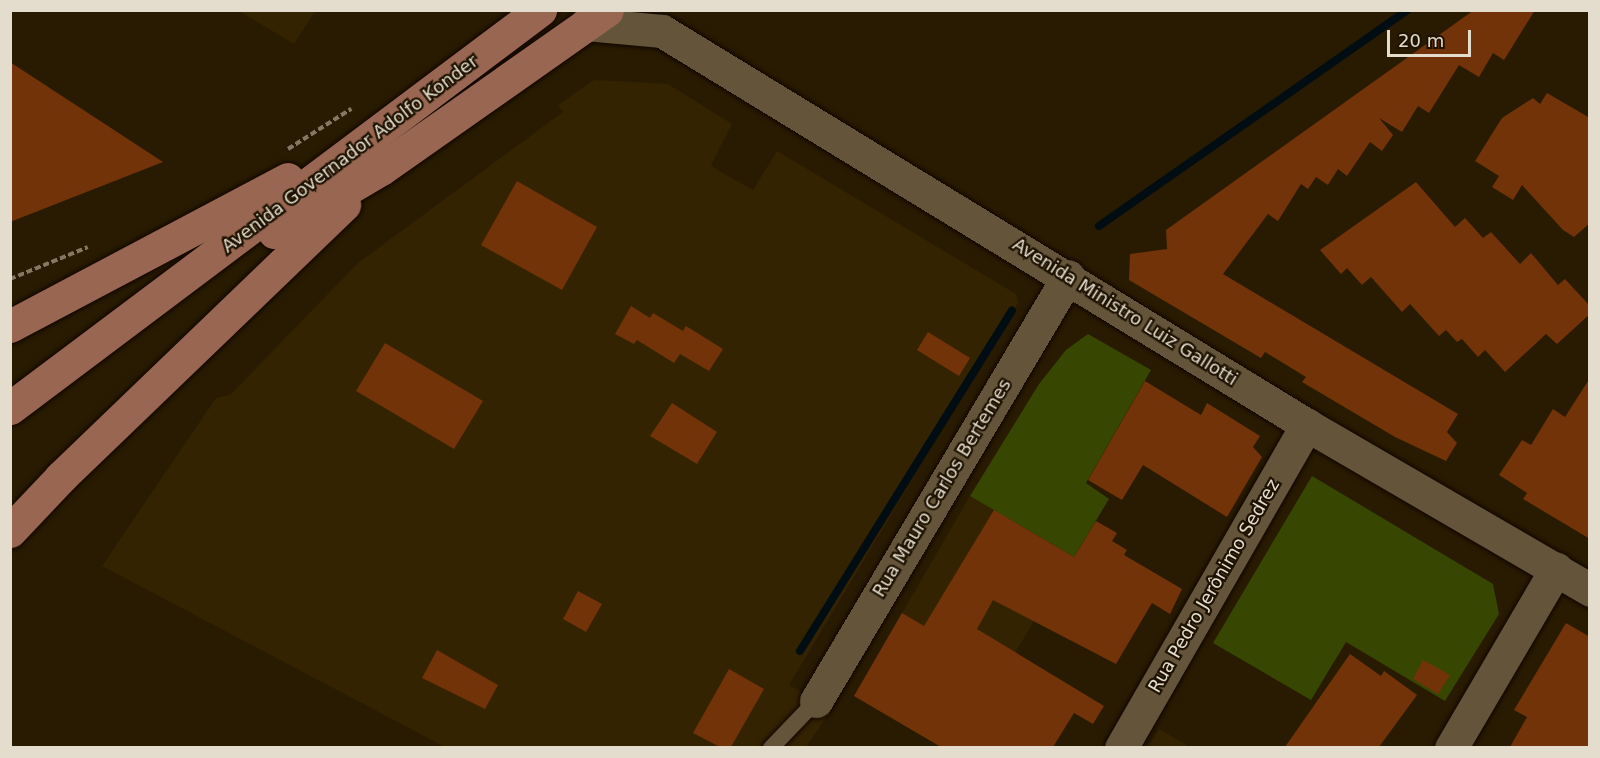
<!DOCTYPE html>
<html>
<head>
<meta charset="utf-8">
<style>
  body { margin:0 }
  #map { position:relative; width:1600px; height:758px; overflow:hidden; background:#281b01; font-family:"DejaVu Sans",sans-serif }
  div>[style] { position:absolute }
  .built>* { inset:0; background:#342300 }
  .green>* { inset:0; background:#374701 }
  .stream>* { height:8px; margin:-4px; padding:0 4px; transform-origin:4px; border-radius:4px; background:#010d12 }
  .building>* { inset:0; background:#723308 }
  .path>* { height:4px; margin-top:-2px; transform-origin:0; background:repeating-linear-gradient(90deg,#837863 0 6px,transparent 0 9px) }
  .roads { filter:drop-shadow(0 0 2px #110500) drop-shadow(0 0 2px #110500) }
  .service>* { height:16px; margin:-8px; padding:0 8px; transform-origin:8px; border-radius:8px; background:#64553a }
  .minor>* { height:33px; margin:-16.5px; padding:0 16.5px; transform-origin:16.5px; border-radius:16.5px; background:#64553a }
  .tertiary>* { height:33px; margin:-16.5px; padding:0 16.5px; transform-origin:16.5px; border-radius:16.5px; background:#64553a }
  .primary>* { height:33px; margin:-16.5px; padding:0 16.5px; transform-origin:16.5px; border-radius:16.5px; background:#986651 }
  span { translate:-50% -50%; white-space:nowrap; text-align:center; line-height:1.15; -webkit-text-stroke:4.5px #1e1200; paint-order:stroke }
  .street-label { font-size:18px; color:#e4dccc }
  .frame { position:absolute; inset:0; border:12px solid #e4dccc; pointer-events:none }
  .scale { position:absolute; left:1387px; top:30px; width:84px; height:27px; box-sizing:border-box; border:3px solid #e4dccc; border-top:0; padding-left:8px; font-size:18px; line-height:21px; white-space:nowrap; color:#e4dccc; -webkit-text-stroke:4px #1e1200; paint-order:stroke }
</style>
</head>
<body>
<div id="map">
  <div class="built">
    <i style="clip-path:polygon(239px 11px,315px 11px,294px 44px)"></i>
    <i style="clip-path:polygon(594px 80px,668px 84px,732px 124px,711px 165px,719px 171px,753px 190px,777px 151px,1016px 294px,1018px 303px,789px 685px,832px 709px,806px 747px,445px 747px,102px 566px,216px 398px,230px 395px,358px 263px,563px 112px,558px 105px)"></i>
    <i style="clip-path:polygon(970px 496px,1072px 556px,960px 747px,941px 747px,854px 696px)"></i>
    <i style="clip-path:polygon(1159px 729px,1161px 730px,1190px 747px,1148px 747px)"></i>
  </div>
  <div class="green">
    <i style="clip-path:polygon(1088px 334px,1151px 370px,1086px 483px,1109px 499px,1074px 557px,970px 496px,1039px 384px,1066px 350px)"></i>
    <i style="clip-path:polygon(1312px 476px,1493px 584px,1499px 614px,1445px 701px,1346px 642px,1311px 700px,1213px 643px)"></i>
  </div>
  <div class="stream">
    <i style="left:1099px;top:226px;width:377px;rotate:-35deg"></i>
    <i style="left:800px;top:651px;width:401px;rotate:-58.1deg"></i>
  </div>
  <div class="building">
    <i style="clip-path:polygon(1474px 10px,1535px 10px,1504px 60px,1493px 53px,1479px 77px,1459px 65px,1429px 113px,1418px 106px,1402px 132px,1379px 118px,1393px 135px,1382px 151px,1370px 142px,1347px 176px,1338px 169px,1328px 185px,1316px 177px,1308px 189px,1301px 184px,1278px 221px,1268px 214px,1223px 274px,1458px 414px,1447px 432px,1457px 443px,1446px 461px,1395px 437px,1302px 382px,1306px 377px,1265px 352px,1261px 358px,1129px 280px,1130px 254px,1167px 249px,1166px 230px)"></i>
    <i style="clip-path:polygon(10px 62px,163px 162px,10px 222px)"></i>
    <i style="clip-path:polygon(1547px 93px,1590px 118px,1590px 223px,1574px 237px,1563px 230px,1522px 185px,1513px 200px,1492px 187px,1499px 176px,1475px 161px,1502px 118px,1533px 98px,1540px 104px)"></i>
    <i style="clip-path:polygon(517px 181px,597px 227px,562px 290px,481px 245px)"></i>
    <i style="clip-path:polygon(1416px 182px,1455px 227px,1465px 218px,1483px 238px,1491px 232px,1520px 264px,1531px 253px,1558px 285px,1565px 279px,1590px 306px,1590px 314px,1557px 344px,1546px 334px,1505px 372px,1485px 350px,1478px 357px,1462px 339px,1457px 342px,1446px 330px,1439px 336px,1410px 304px,1402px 312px,1371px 277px,1362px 285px,1347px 268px,1341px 274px,1320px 250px)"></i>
    <i style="clip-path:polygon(631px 306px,650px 318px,653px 313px,683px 331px,686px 326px,723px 349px,709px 371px,680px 354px,674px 363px,637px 340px,634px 344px,615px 334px)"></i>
    <i style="clip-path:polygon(928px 332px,970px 358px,959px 376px,917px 350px)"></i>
    <i style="clip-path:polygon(385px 343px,483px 401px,454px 449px,356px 391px)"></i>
    <i style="clip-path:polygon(1590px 378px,1590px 539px,1523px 499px,1527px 493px,1499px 475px,1522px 440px,1531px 445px,1553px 409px,1565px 417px)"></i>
    <i style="clip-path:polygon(1145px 381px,1201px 415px,1207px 403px,1260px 436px,1253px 447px,1262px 457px,1227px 517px,1143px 465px,1122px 500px,1088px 480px)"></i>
    <i style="clip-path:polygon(672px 403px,717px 432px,697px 464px,650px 436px)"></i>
    <i style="clip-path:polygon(994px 510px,1074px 557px,1096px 521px,1117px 533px,1112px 541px,1127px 550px,1124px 555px,1182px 589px,1170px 614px,1152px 603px,1116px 664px,993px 600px,977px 629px,1104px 706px,1093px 724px,1074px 713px,1053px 747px,941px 747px,854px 696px,902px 613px,924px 626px)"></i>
    <i style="clip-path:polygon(578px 591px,602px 604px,586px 632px,563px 619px)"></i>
    <i style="clip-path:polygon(1566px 623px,1590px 637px,1590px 747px,1510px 747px,1527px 717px,1514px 710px)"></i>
    <i style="clip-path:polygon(437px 650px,498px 685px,485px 709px,422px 678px)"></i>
    <i style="clip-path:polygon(1350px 654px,1381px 676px,1384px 671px,1417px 695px,1379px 747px,1285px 747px)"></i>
    <i style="clip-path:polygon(1423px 660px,1450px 675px,1438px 694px,1413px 679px)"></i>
    <i style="clip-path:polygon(729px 669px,764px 689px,731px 747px,720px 747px,693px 733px)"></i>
  </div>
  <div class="path">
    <i style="left:288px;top:149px;width:75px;rotate:-32.4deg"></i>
    <i style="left:10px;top:279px;width:84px;rotate:-22.3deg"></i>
  </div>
  <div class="roads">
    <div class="service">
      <i style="left:771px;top:748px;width:65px;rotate:-46.2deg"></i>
    </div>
    <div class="minor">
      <i style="left:816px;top:701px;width:494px;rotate:-59.3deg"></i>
      <i style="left:1121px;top:748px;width:373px;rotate:-60.1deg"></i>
      <i style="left:1451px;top:748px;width:208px;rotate:-59.6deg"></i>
    </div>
    <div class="tertiary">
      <i style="left:586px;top:24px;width:76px;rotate:5.3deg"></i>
      <i style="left:662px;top:31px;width:756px;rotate:31.42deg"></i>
      <i style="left:1307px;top:425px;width:328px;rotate:30.2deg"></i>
    </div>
    <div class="primary">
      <i style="left:274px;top:232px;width:124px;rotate:-30.5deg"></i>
      <i style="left:381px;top:169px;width:276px;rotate:-35.1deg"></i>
      <i style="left:10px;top:326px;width:314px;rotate:-27.9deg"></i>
      <i style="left:10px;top:408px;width:663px;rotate:-36.9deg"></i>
      <i style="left:10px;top:531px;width:74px;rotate:-46.6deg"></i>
      <i style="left:61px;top:477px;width:393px;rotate:-43.9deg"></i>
    </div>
  </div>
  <div class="street-label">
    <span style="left:350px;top:154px;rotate:-37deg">Avenida Governador Adolfo Konder</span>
    <span style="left:1125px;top:312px;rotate:32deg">Avenida Ministro Luiz Gallotti</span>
    <span style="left:942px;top:488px;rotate:-59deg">Rua Mauro Carlos Bertemes</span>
    <span style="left:1214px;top:586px;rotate:-60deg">Rua Pedro Jerônimo Sedrez</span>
  </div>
  <div class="frame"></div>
  <div class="scale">20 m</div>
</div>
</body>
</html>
